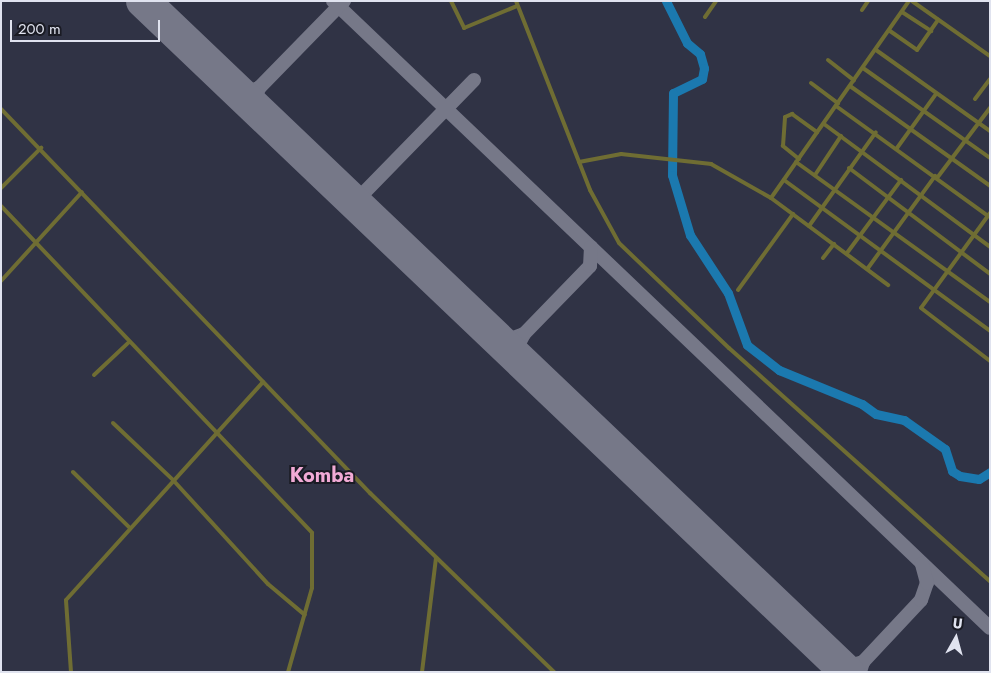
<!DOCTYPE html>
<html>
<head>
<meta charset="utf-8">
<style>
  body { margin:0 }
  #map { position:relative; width:991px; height:673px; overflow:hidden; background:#303345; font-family:Jost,sans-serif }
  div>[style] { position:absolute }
  .river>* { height:9px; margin:-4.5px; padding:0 4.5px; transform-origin:4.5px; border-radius:4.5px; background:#1b79af }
  .taxiway>* { height:14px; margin:-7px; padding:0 7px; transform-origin:7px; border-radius:7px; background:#767888 }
  .runway>* { height:34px; margin:-17px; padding:0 17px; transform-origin:17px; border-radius:17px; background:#767888 }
  .minor>* { height:4px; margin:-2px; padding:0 2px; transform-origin:2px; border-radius:2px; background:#6f6d33 }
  span { translate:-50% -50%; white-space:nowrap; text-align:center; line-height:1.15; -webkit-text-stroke:4px #1a1b24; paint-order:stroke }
  .quarter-label { font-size:20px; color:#f1aad5; font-weight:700 }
  .frame { position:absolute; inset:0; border:2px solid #e0e3ef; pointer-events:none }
  .north { position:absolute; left:931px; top:613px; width:50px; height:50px; -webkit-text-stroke:4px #1a1b24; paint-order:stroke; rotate:7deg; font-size:14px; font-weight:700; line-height:20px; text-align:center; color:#e0e3ef }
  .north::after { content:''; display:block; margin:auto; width:18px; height:22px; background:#e0e3ef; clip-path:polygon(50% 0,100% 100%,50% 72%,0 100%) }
  .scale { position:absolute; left:10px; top:20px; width:150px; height:22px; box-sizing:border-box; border:2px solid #e0e3ef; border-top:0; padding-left:6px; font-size:15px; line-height:18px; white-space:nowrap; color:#e0e3ef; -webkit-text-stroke:4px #1a1b24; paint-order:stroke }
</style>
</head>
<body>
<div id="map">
  <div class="river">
    <i style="left:666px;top:1px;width:47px;rotate:63.4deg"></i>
    <i style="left:687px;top:43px;width:17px;rotate:40deg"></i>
    <i style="left:700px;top:54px;width:15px;rotate:74deg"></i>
    <i style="left:704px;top:68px;width:11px;rotate:100deg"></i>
    <i style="left:702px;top:79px;width:32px;rotate:154deg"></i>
    <i style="left:673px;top:93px;width:82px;rotate:90.7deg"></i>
    <i style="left:672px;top:175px;width:63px;rotate:73.3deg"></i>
    <i style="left:690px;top:235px;width:69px;rotate:56.8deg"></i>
    <i style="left:728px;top:293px;width:55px;rotate:69.9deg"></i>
    <i style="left:747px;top:345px;width:41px;rotate:38deg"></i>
    <i style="left:779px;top:370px;width:90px;rotate:22.3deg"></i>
    <i style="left:862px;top:404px;width:17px;rotate:36deg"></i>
    <i style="left:876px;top:414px;width:29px;rotate:12deg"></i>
    <i style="left:904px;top:420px;width:50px;rotate:35.3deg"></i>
    <i style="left:945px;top:449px;width:23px;rotate:72deg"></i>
    <i style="left:952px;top:471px;width:9px;rotate:32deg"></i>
    <i style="left:960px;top:476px;width:19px;rotate:9deg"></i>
    <i style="left:979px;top:479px;width:13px;rotate:-32deg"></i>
  </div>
  <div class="taxiway">
    <i style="left:333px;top:1px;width:908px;rotate:43.66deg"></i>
    <i style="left:232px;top:86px;width:15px;rotate:28deg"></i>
    <i style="left:245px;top:93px;width:15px;rotate:-20deg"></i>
    <i style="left:259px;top:112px;width:15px;rotate:-106deg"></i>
    <i style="left:255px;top:98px;width:11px;rotate:-68deg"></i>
    <i style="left:259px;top:88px;width:122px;rotate:-45.7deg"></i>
    <i style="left:354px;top:203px;width:172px;rotate:-45.7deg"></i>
    <i style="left:483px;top:326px;width:27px;rotate:34deg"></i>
    <i style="left:505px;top:341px;width:20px;rotate:-20deg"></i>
    <i style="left:524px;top:334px;width:15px;rotate:118deg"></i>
    <i style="left:517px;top:347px;width:22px;rotate:63deg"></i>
    <i style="left:524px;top:334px;width:95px;rotate:-45.9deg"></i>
    <i style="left:590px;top:266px;width:19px;rotate:-87deg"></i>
    <i style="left:837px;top:662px;width:13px;rotate:18deg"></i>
    <i style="left:849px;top:666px;width:15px;rotate:-16deg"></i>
    <i style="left:863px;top:662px;width:10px;rotate:107deg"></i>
    <i style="left:863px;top:662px;width:85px;rotate:-46.9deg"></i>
    <i style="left:921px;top:600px;width:18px;rotate:-71deg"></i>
    <i style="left:927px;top:583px;width:20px;rotate:-105deg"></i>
  </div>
  <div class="runway">
    <i style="left:143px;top:1px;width:973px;rotate:43.63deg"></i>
  </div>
  <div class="minor">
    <i style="left:451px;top:1px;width:30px;rotate:64deg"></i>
    <i style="left:464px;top:28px;width:57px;rotate:-22.5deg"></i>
    <i style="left:516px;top:1px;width:203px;rotate:68.6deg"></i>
    <i style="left:590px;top:190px;width:60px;rotate:61.3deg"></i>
    <i style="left:619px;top:243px;width:152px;rotate:43.7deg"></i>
    <i style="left:729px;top:348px;width:350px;rotate:41.8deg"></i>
    <i style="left:912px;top:1px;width:95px;rotate:35.2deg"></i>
    <i style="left:862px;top:10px;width:11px;rotate:-56deg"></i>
    <i style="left:902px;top:12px;width:35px;rotate:33deg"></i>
    <i style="left:705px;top:17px;width:19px;rotate:-55deg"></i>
    <i style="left:890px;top:31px;width:33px;rotate:35deg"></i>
    <i style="left:917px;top:50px;width:37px;rotate:-55deg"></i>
    <i style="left:876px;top:50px;width:140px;rotate:35.4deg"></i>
    <i style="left:828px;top:60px;width:33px;rotate:38deg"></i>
    <i style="left:863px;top:68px;width:156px;rotate:35.3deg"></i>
    <i style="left:811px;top:83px;width:34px;rotate:37deg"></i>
    <i style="left:850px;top:86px;width:172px;rotate:35.5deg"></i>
    <i style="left:975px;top:99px;width:25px;rotate:-53deg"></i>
    <i style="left:836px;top:106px;width:188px;rotate:35.9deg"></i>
    <i style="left:1px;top:109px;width:533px;rotate:46.14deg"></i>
    <i style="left:370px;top:493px;width:257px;rotate:44.2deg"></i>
    <i style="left:824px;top:124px;width:207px;rotate:36.5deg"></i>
    <i style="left:897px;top:148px;width:67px;rotate:-54.2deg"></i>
    <i style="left:799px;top:159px;width:21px;rotate:-141deg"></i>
    <i style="left:783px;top:146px;width:29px;rotate:-86deg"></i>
    <i style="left:785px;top:117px;width:8px;rotate:-23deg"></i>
    <i style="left:792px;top:114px;width:31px;rotate:36deg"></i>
    <i style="left:579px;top:162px;width:43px;rotate:-10.8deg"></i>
    <i style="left:621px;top:154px;width:91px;rotate:6.3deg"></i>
    <i style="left:711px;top:164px;width:69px;rotate:29.5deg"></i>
    <i style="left:771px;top:198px;width:146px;rotate:36.6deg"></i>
    <i style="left:796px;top:162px;width:239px;rotate:35.8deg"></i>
    <i style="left:849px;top:168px;width:176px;rotate:36.9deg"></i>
    <i style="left:815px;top:175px;width:47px;rotate:-56.3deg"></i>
    <i style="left:937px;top:178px;width:88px;rotate:-52.9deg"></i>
    <i style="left:784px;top:180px;width:255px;rotate:36.2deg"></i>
    <i style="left:1px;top:188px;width:57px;rotate:-45deg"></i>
    <i style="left:771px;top:198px;width:241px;rotate:-55deg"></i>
    <i style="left:1px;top:206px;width:451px;rotate:46.4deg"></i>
    <i style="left:312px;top:533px;width:55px;rotate:90deg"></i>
    <i style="left:312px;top:588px;width:87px;rotate:105.9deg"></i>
    <i style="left:990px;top:213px;width:117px;rotate:126deg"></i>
    <i style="left:921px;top:308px;width:87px;rotate:37.5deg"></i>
    <i style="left:809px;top:226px;width:115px;rotate:-54.5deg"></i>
    <i style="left:847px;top:253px;width:91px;rotate:-53.5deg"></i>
    <i style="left:823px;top:258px;width:18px;rotate:-52deg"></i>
    <i style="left:868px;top:268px;width:114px;rotate:-53.9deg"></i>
    <i style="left:1px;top:281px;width:120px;rotate:-47.7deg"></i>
    <i style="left:738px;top:290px;width:94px;rotate:-54.1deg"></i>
    <i style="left:94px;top:375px;width:48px;rotate:-43.3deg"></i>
    <i style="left:113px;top:423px;width:83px;rotate:43.5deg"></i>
    <i style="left:173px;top:480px;width:141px;rotate:47.6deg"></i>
    <i style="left:268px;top:584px;width:48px;rotate:40deg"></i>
    <i style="left:73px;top:472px;width:80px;rotate:44.5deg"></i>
    <i style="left:71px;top:672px;width:72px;rotate:-94deg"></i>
    <i style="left:66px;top:600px;width:294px;rotate:-47.9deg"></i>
    <i style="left:422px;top:672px;width:115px;rotate:-83deg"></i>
  </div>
  <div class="quarter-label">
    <span style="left:322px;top:475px">Komba</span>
  </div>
  <div class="frame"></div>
  <div class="north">U</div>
  <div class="scale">200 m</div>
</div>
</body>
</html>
